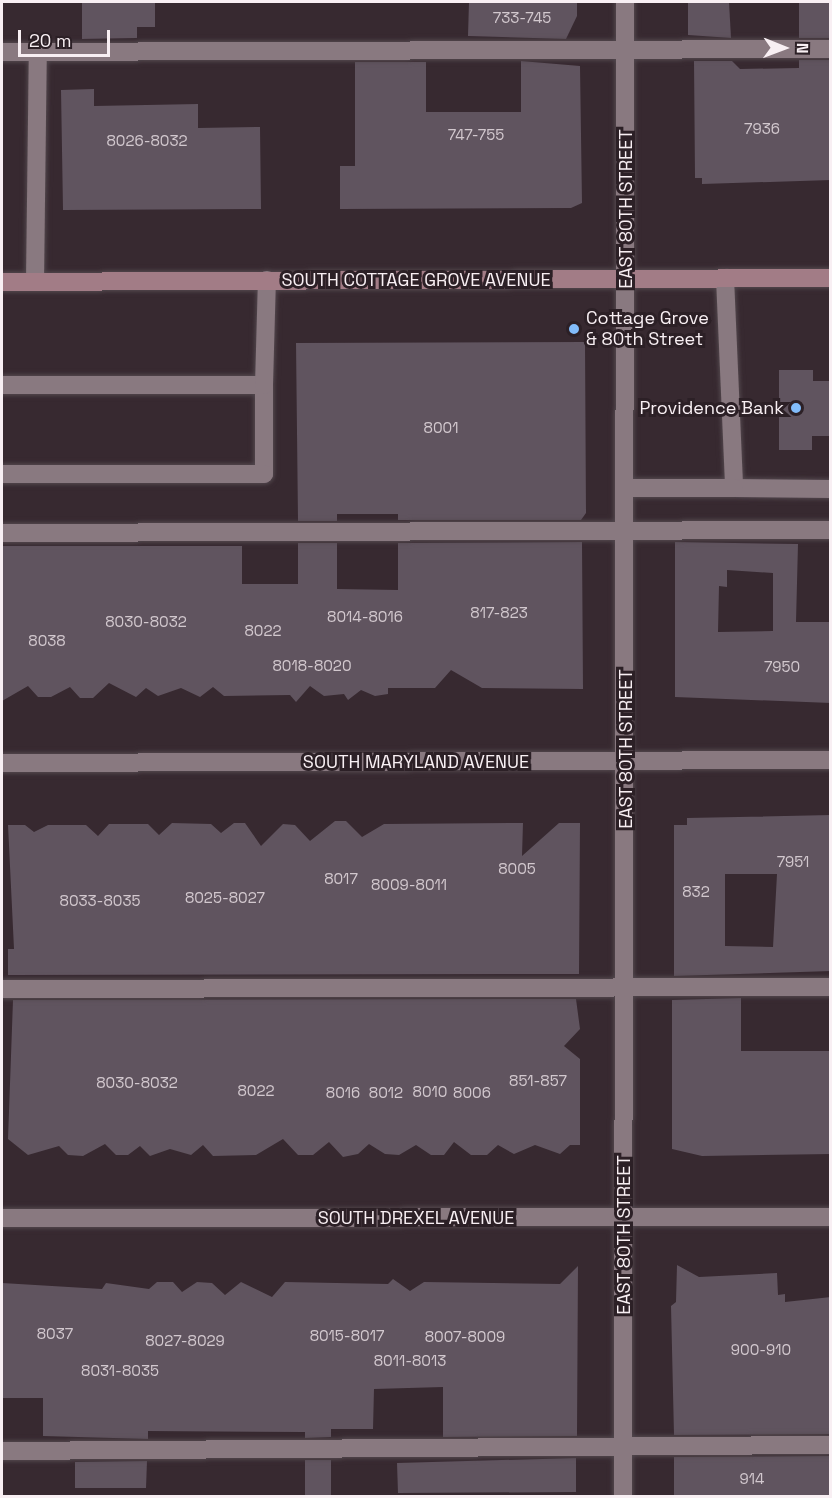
<!DOCTYPE html>
<html>
<head>
<meta charset="utf-8">
<style>
  body { margin:0 }
  #map { position:relative; width:832px; height:1498px; overflow:hidden; background:#372930; font-family:"Space Grotesk",sans-serif }
  div>[style] { position:absolute }
  .building>* { inset:0; background:#60545f }
  .roads { filter:drop-shadow(0 0 2px #52474d) drop-shadow(0 0 2px #52474d) }
  .service>* { height:18px; margin:-9px; padding:0 9px; transform-origin:9px; border-radius:9px; background:#897980 }
  .minor>* { height:18px; margin:-9px; padding:0 9px; transform-origin:9px; border-radius:9px; background:#897980 }
  .secondary>* { height:18px; margin:-9px; padding:0 9px; transform-origin:9px; border-radius:9px; background:#a27c86 }
  .dots>* { width:16px; height:16px; translate:-50% -50%; box-sizing:border-box; border:3px solid #2c2026; border-radius:50% }
  span { translate:-50% -50%; white-space:nowrap; text-align:center; line-height:1.15; -webkit-text-stroke:6px #2c2026; paint-order:stroke }
  .number-label { font-size:15px; color:#d2c8ce }
  .number-label span { -webkit-text-stroke-width:0 }
  .street-label { font-size:18px; color:#f8eff3 }
  .poi-label { font-size:18px; color:#f8eff3 }
  .left { translate:0 -50%; text-align:left }
  .right { translate:-100% -50%; text-align:right }
  .frame { position:absolute; inset:0; border:3px solid #f8eff3; pointer-events:none }
  .north { position:absolute; left:754px; top:18px; width:60px; height:60px; -webkit-text-stroke:4px #2c2026; paint-order:stroke; rotate:91deg; font-size:16px; font-weight:700; line-height:24px; text-align:center; color:#f8eff3 }
  .north::after { content:''; display:block; margin:auto; width:21px; height:27px; background:#f8eff3; clip-path:polygon(50% 0,100% 100%,50% 72%,0 100%) }
  .scale { position:absolute; left:18px; top:30px; width:92px; height:27px; box-sizing:border-box; border:3px solid #f8eff3; border-top:0; padding-left:8px; font-size:18px; line-height:21px; white-space:nowrap; color:#f8eff3; -webkit-text-stroke:4px #2c2026; paint-order:stroke }
</style>
</head>
<body>
<div id="map">
  <div class="building">
    <i style="clip-path:polygon(155px 2px,155px 27px,137px 27px,137px 38px,82px 39px,82px 3px)"></i>
    <i style="clip-path:polygon(469px 2px,577px 2px,577px 16px,566px 39px,468px 36px)"></i>
    <i style="clip-path:polygon(688px 2px,729px 2px,731px 38px,688px 35px)"></i>
    <i style="clip-path:polygon(799px 2px,831px 2px,831px 38px,799px 38px)"></i>
    <i style="clip-path:polygon(799px 60px,831px 60px,831px 180px,702px 184px,702px 178px,695px 178px,694px 61px,732px 61px,740px 69px,799px 68px)"></i>
    <i style="clip-path:polygon(521px 61px,580px 66px,582px 203px,571px 208px,340px 209px,340px 166px,355px 166px,355px 62px,426px 62px,426px 112px,521px 112px)"></i>
    <i style="clip-path:polygon(94px 89px,94px 106px,198px 104px,198px 128px,260px 127px,261px 209px,63px 210px,61px 90px)"></i>
    <i style="clip-path:polygon(585px 342px,586px 513px,581px 520px,398px 520px,398px 514px,337px 514px,337px 521px,298px 521px,296px 343px)"></i>
    <i style="clip-path:polygon(779px 370px,813px 370px,813px 381px,831px 381px,831px 436px,812px 436px,812px 450px,779px 450px)"></i>
    <i style="clip-path:polygon(582px 542px,583px 689px,482px 688px,451px 670px,435px 688px,388px 688px,388px 694px,375px 696px,361px 690px,348px 700px,344px 694px,324px 696px,310px 686px,296px 702px,290px 695px,224px 696px,213px 687px,200px 697px,181px 688px,158px 696px,146px 688px,136px 697px,109px 683px,93px 698px,80px 698px,70px 687px,51px 697px,38px 697px,28px 686px,2px 701px,2px 546px,242px 546px,242px 584px,298px 584px,298px 543px,337px 543px,337px 589px,398px 590px,398px 543px)"></i>
    <i style="clip-path:polygon(evenodd,675px 542px,798px 544px,796px 622px,831px 622px,831px 703px,675px 697px,675px 542px,727px 570px,773px 573px,773px 631px,718px 632px,719px 586px,727px 587px,727px 570px)"></i>
    <i style="clip-path:polygon(evenodd,831px 815px,831px 971px,674px 976px,674px 825px,687px 825px,687px 818px,831px 815px,725px 874px,777px 874px,773px 947px,725px 946px,725px 874px)"></i>
    <i style="clip-path:polygon(335px 821px,346px 821px,362px 837px,384px 824px,523px 823px,522px 856px,559px 823px,580px 823px,579px 974px,8px 975px,8px 949px,14px 949px,8px 825px,25px 825px,34px 832px,48px 825px,86px 825px,98px 836px,109px 824px,148px 824px,159px 835px,172px 823px,211px 824px,221px 833px,234px 823px,245px 823px,261px 846px,283px 824px,295px 825px,310px 841px)"></i>
    <i style="clip-path:polygon(741px 998px,741px 1051px,831px 1051px,831px 1154px,702px 1156px,672px 1149px,672px 1000px)"></i>
    <i style="clip-path:polygon(576px 999px,580px 1029px,564px 1046px,580px 1059px,580px 1145px,570px 1145px,560px 1154px,535px 1145px,514px 1154px,498px 1145px,487px 1155px,471px 1155px,454px 1142px,444px 1155px,431px 1155px,416px 1145px,399px 1155px,385px 1154px,369px 1144px,358px 1154px,343px 1157px,329px 1142px,313px 1155px,298px 1155px,283px 1139px,256px 1155px,213px 1156px,203px 1145px,191px 1155px,170px 1149px,150px 1156px,140px 1146px,128px 1155px,116px 1155px,105px 1144px,83px 1156px,68px 1155px,59px 1146px,28px 1155px,8px 1139px,13px 1000px)"></i>
    <i style="clip-path:polygon(677px 1265px,699px 1277px,777px 1273px,778px 1295px,785px 1294px,785px 1302px,831px 1297px,831px 1434px,674px 1435px,671px 1306px,676px 1302px)"></i>
    <i style="clip-path:polygon(578px 1266px,577px 1436px,443px 1437px,443px 1387px,374px 1389px,373px 1429px,331px 1429px,331px 1437px,305px 1438px,305px 1432px,148px 1431px,148px 1439px,43px 1436px,43px 1398px,2px 1398px,2px 1283px,102px 1289px,106px 1283px,149px 1289px,157px 1282px,173px 1282px,182px 1292px,197px 1282px,212px 1283px,225px 1295px,241px 1282px,272px 1297px,285px 1282px,388px 1284px,393px 1279px,410px 1291px,424px 1282px,560px 1284px)"></i>
    <i style="clip-path:polygon(831px 1456px,829px 1497px,674px 1497px,674px 1457px)"></i>
    <i style="clip-path:polygon(576px 1458px,576px 1492px,398px 1493px,397px 1463px)"></i>
    <i style="clip-path:polygon(305px 1460px,331px 1460px,331px 1496px,305px 1495px)"></i>
    <i style="clip-path:polygon(147px 1461px,146px 1488px,75px 1488px,75px 1462px)"></i>
  </div>
  <div class="roads">
    <div class="service">
      <i style="left:2px;top:52px;width:828px;rotate:-0.21deg"></i>
      <i style="left:725px;top:278px;width:210px;rotate:87.5deg"></i>
      <i style="left:734px;top:488px;width:96px;rotate:0.6deg"></i>
      <i style="left:35px;top:282px;width:230px;rotate:-89.3deg"></i>
      <i style="left:2px;top:385px;width:262px"></i>
      <i style="left:264px;top:385px;width:89px;rotate:90deg"></i>
      <i style="left:264px;top:474px;width:262px;rotate:180deg"></i>
      <i style="left:264px;top:385px;width:105px;rotate:-88.4deg"></i>
      <i style="left:626px;top:488px;width:108px"></i>
      <i style="left:2px;top:533px;width:828px;rotate:-0.21deg"></i>
      <i style="left:2px;top:989px;width:828px;rotate:-0.14deg"></i>
      <i style="left:2px;top:1451px;width:828px;rotate:-0.42deg"></i>
    </div>
    <div class="minor">
      <i style="left:2px;top:763px;width:828px;rotate:-0.21deg"></i>
      <i style="left:2px;top:1218px;width:828px;rotate:-0.07deg"></i>
      <i style="left:623px;top:1496px;width:1494px;rotate:-89.92deg"></i>
    </div>
    <div class="secondary">
      <i style="left:2px;top:282px;width:828px;rotate:-0.28deg"></i>
    </div>
  </div>
  <div class="dots">
    <i style="left:574px;top:329px;background:#82bcfa"></i>
    <i style="left:796px;top:408px;background:#82bcfa"></i>
  </div>
  <div class="number-label">
    <span style="left:522px;top:18px">733-745</span>
    <span style="left:762px;top:129px">7936</span>
    <span style="left:476px;top:135px">747-755</span>
    <span style="left:147px;top:141px">8026-8032</span>
    <span style="left:441px;top:428px">8001</span>
    <span style="left:499px;top:613px">817-823</span>
    <span style="left:365px;top:617px">8014-8016</span>
    <span style="left:146px;top:622px">8030-8032</span>
    <span style="left:263px;top:631px">8022</span>
    <span style="left:47px;top:641px">8038</span>
    <span style="left:312px;top:666px">8018-8020</span>
    <span style="left:782px;top:667px">7950</span>
    <span style="left:793px;top:862px">7951</span>
    <span style="left:517px;top:869px">8005</span>
    <span style="left:341px;top:879px">8017</span>
    <span style="left:409px;top:885px">8009-8011</span>
    <span style="left:696px;top:892px">832</span>
    <span style="left:225px;top:898px">8025-8027</span>
    <span style="left:100px;top:901px">8033-8035</span>
    <span style="left:538px;top:1081px">851-857</span>
    <span style="left:137px;top:1083px">8030-8032</span>
    <span style="left:256px;top:1091px">8022</span>
    <span style="left:430px;top:1092px">8010</span>
    <span style="left:343px;top:1093px">8016</span>
    <span style="left:386px;top:1093px">8012</span>
    <span style="left:472px;top:1093px">8006</span>
    <span style="left:55px;top:1334px">8037</span>
    <span style="left:347px;top:1336px">8015-8017</span>
    <span style="left:465px;top:1337px">8007-8009</span>
    <span style="left:185px;top:1341px">8027-8029</span>
    <span style="left:761px;top:1350px">900-910</span>
    <span style="left:410px;top:1361px">8011-8013</span>
    <span style="left:120px;top:1371px">8031-8035</span>
    <span style="left:752px;top:1479px">914</span>
  </div>
  <div class="street-label">
    <span style="left:626px;top:209px;rotate:-90deg">EAST 80TH STREET</span>
    <span style="left:416px;top:280px">SOUTH COTTAGE GROVE AVENUE</span>
    <span style="left:626px;top:749px;rotate:-90deg">EAST 80TH STREET</span>
    <span style="left:416px;top:762px">SOUTH MARYLAND AVENUE</span>
    <span style="left:416px;top:1218px">SOUTH DREXEL AVENUE</span>
    <span style="left:624px;top:1235px;rotate:-90deg">EAST 80TH STREET</span>
  </div>
  <div class="poi-label">
    <span class="left" style="left:586px;top:329px">Cottage Grove<br>&amp; 80th Street</span>
    <span class="right" style="left:784px;top:408px">Providence Bank</span>
  </div>
  <div class="frame"></div>
  <div class="north">N</div>
  <div class="scale">20 m</div>
</div>
</body>
</html>
